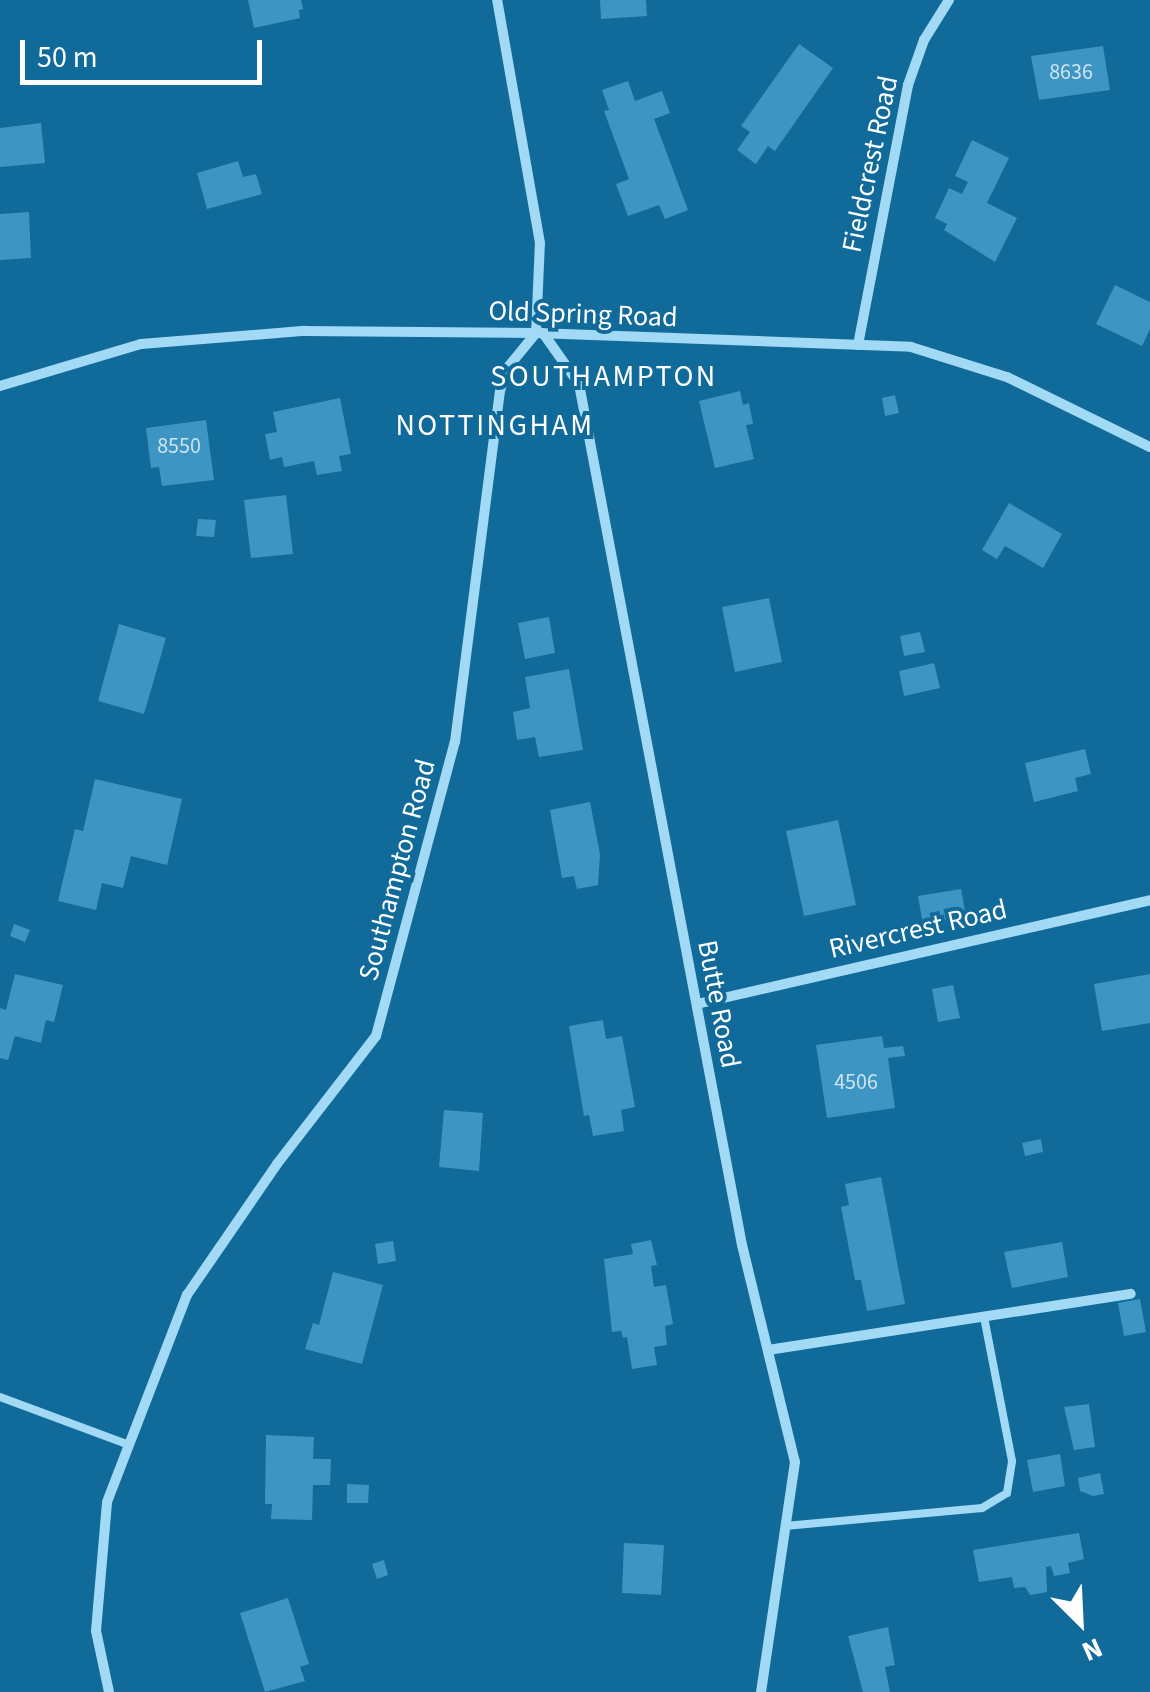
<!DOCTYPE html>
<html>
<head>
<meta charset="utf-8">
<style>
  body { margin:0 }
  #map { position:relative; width:1150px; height:1692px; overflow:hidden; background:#106a9a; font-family:"Source Sans 3",sans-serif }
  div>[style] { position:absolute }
  .building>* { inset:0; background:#3d95c3 }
  .service>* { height:8px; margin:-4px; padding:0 4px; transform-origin:4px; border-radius:4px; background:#a2d9f5 }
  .minor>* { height:10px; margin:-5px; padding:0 5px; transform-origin:5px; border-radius:5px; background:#a2d9f5 }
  span { translate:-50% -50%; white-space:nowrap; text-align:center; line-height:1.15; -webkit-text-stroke:8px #106a9a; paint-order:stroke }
  .number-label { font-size:22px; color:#cee4f0 }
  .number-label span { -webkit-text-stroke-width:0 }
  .street-label { font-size:28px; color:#fff }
  .neighbourhood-label { font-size:30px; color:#fff; letter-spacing:2.5px }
  .north { position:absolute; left:1030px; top:1572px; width:100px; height:100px; -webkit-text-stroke:8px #106a9a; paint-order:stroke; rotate:156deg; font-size:28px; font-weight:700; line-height:40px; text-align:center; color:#fff }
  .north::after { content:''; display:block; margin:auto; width:35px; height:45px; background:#fff; clip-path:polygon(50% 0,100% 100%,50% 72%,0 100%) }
  .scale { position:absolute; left:20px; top:40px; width:242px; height:45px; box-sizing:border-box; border:5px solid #fff; border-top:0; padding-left:12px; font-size:30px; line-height:35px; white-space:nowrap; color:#fff; -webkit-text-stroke:8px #106a9a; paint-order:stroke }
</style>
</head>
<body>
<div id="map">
  <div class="building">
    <i style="clip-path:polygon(248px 0,301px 0,303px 9px,299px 10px,300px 18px,254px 28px)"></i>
    <i style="clip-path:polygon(600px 0,646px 0,647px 16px,601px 19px)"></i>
    <i style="clip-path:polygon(799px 44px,833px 68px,775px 151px,768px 146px,756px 164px,737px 150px,750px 132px,741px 126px)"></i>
    <i style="clip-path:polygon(1103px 46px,1110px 90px,1039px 100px,1031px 56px)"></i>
    <i style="clip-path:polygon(628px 81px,635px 101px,662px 91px,670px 113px,654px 119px,688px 210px,665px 219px,659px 205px,628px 216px,616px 184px,629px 179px,604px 111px,609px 110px,602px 90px)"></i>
    <i style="clip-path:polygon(41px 123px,45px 163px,0 167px,0 128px)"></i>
    <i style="clip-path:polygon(972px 140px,1009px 158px,987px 203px,1017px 218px,995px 262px,944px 230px,947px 224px,935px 218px,949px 188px,962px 194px,968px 182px,955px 176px)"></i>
    <i style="clip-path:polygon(238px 161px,243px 177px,256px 174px,262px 194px,207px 209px,197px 173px)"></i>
    <i style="clip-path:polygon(29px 212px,31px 258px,0 260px,0 214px)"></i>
    <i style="clip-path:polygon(1115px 285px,1150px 302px,1150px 329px,1142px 346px,1096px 324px)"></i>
    <i style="clip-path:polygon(740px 391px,743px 405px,749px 403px,753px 424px,746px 425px,754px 459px,715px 468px,699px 401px)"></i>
    <i style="clip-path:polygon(895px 395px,899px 413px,885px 416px,882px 398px)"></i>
    <i style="clip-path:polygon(340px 398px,351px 454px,339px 456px,342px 471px,317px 475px,314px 461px,284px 467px,282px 457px,270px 460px,265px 434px,277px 432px,273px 412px)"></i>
    <i style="clip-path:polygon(206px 420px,214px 480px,162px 486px,159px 467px,151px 468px,146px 428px)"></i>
    <i style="clip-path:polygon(286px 495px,293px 554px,251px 558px,244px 500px)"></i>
    <i style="clip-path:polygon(1009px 503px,1062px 534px,1043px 568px,1005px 546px,997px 559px,982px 550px)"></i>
    <i style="clip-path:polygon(198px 519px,216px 520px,214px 537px,196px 536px)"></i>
    <i style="clip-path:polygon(769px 598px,782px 662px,735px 672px,722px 607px)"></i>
    <i style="clip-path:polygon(549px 617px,555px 653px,525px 659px,518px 623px)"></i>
    <i style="clip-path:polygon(119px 624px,166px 638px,144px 714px,98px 701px)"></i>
    <i style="clip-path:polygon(920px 632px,925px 652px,904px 656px,900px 636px)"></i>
    <i style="clip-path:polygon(934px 663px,940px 688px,904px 696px,899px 671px)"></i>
    <i style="clip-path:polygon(569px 669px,583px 750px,539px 757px,535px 737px,517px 740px,513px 712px,530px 708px,525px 677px)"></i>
    <i style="clip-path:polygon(1085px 749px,1091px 774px,1075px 778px,1078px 791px,1034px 802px,1025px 763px)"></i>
    <i style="clip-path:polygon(95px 779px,182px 799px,167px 865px,131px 856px,123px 888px,102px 883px,96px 910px,58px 901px,75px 829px,83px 831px)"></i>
    <i style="clip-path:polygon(590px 802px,600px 854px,598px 885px,577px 889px,574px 876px,562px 878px,550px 810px)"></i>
    <i style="clip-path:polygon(838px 820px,856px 905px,804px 916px,786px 831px)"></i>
    <i style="clip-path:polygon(961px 889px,966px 917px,923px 924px,918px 896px)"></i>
    <i style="clip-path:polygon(14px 924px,30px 930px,25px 942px,10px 936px)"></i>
    <i style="clip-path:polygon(15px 974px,63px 985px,54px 1022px,46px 1020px,41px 1043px,15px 1036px,8px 1060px,0 1058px,0 1008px,6px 1010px)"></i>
    <i style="clip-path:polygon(1150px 974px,1150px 1023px,1102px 1031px,1094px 984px)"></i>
    <i style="clip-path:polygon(953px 985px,960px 1018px,938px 1022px,932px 989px)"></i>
    <i style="clip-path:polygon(603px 1020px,606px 1039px,622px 1036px,635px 1107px,621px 1110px,624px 1131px,593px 1136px,589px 1115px,584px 1116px,569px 1026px)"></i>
    <i style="clip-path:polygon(882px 1036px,884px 1048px,903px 1046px,905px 1056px,888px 1058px,895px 1108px,827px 1118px,816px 1045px)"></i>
    <i style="clip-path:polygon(444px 1110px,483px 1113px,479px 1171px,439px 1167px)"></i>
    <i style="clip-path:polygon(1041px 1139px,1043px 1152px,1025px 1156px,1022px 1143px)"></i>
    <i style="clip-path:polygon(881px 1177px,905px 1304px,867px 1311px,861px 1280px,855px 1280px,841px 1207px,849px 1205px,845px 1184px)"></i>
    <i style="clip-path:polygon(651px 1240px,657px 1265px,651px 1266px,654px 1287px,666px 1285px,673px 1324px,665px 1326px,667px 1345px,654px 1347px,657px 1365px,632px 1369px,627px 1337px,623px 1338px,621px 1331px,612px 1332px,604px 1259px,633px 1254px,631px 1244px)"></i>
    <i style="clip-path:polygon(393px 1241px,396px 1261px,378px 1264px,375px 1244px)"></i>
    <i style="clip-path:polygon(1062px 1242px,1068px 1277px,1012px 1288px,1004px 1252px)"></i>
    <i style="clip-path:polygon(333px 1272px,383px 1285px,362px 1364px,305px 1349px,313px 1323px,319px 1325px)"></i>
    <i style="clip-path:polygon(1140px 1299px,1146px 1332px,1124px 1336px,1118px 1303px)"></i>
    <i style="clip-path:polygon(1089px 1404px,1095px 1447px,1074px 1450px,1064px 1407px)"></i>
    <i style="clip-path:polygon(266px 1435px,314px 1437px,313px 1459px,331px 1459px,330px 1485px,313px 1485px,312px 1520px,271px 1519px,272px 1504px,265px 1504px)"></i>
    <i style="clip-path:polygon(1060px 1454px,1065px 1486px,1033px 1492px,1027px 1460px)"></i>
    <i style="clip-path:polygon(1100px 1473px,1104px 1494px,1093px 1496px,1080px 1491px,1078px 1478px)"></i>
    <i style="clip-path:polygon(347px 1484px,369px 1485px,368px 1503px,347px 1503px)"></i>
    <i style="clip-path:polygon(1079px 1533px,1084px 1559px,1068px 1563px,1070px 1573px,1054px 1576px,1051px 1566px,1046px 1567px,1047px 1592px,1030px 1595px,1025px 1587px,1014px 1588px,1012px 1577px,979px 1582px,973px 1550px)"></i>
    <i style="clip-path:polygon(624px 1543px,664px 1545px,661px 1595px,622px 1593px)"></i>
    <i style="clip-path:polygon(384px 1560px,388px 1575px,377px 1579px,372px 1564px)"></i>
    <i style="clip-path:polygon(288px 1598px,309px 1664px,300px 1667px,305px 1681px,265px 1692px,240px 1613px)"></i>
    <i style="clip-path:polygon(888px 1627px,895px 1665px,885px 1667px,890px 1692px,863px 1692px,848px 1636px)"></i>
  </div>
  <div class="service">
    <i style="left:0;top:1397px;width:138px;rotate:20.4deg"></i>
    <i style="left:785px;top:1526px;width:198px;rotate:-5.2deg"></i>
    <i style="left:982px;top:1508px;width:29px;rotate:-31deg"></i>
    <i style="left:1007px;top:1493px;width:32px;rotate:-81deg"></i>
    <i style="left:1012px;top:1461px;width:147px;rotate:-101deg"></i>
  </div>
  <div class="minor">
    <i style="left:543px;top:333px;width:62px;rotate:54.8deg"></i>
    <i style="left:579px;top:384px;width:876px;rotate:79.28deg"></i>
    <i style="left:742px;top:1245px;width:223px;rotate:76.3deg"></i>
    <i style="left:795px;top:1462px;width:232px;rotate:98.4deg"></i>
    <i style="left:858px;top:345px;width:265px;rotate:-79.1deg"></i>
    <i style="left:908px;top:85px;width:48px;rotate:-70.4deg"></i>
    <i style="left:924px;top:40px;width:47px;rotate:-58deg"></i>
    <i style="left:0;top:386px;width:147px;rotate:-16.6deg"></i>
    <i style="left:141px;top:344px;width:164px;rotate:-4.6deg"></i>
    <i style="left:304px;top:331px;width:232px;rotate:0.5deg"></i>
    <i style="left:536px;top:333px;width:375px;rotate:2.1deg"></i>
    <i style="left:911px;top:347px;width:101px;rotate:17.4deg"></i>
    <i style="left:1007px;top:377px;width:159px;rotate:26.1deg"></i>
    <i style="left:697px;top:1004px;width:465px;rotate:-12.9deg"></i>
    <i style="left:768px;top:1350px;width:367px;rotate:-8.8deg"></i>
    <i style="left:109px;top:1692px;width:62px;rotate:-102deg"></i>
    <i style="left:96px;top:1631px;width:129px;rotate:-85.1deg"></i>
    <i style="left:107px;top:1502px;width:222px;rotate:-68.9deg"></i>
    <i style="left:187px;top:1295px;width:159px;rotate:-55.5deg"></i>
    <i style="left:277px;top:1164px;width:162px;rotate:-52.3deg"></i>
    <i style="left:376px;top:1036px;width:304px;rotate:-75deg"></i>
    <i style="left:455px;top:742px;width:354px;rotate:-82.7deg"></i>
    <i style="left:500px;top:391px;width:25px;rotate:-72deg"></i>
    <i style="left:508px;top:367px;width:44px;rotate:-50.5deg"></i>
    <i style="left:536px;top:333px;width:90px;rotate:-87.5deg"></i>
    <i style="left:540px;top:243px;width:247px;rotate:-100deg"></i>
  </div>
  <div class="number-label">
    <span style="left:1071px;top:73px">8636</span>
    <span style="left:179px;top:447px">8550</span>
    <span style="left:856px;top:1083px">4506</span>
  </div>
  <div class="street-label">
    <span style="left:870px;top:164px;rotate:-78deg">Fieldcrest Road</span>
    <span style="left:583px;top:314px;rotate:2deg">Old Spring Road</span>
    <span style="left:397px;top:870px;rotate:-75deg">Southampton Road</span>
    <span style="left:918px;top:929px;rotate:-13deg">Rivercrest Road</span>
    <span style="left:719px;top:1004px;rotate:79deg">Butte Road</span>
  </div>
  <div class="neighbourhood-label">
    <span style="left:604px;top:377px">SOUTHAMPTON</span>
    <span style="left:495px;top:426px">NOTTINGHAM</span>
  </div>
  <div class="north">N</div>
  <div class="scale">50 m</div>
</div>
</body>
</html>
